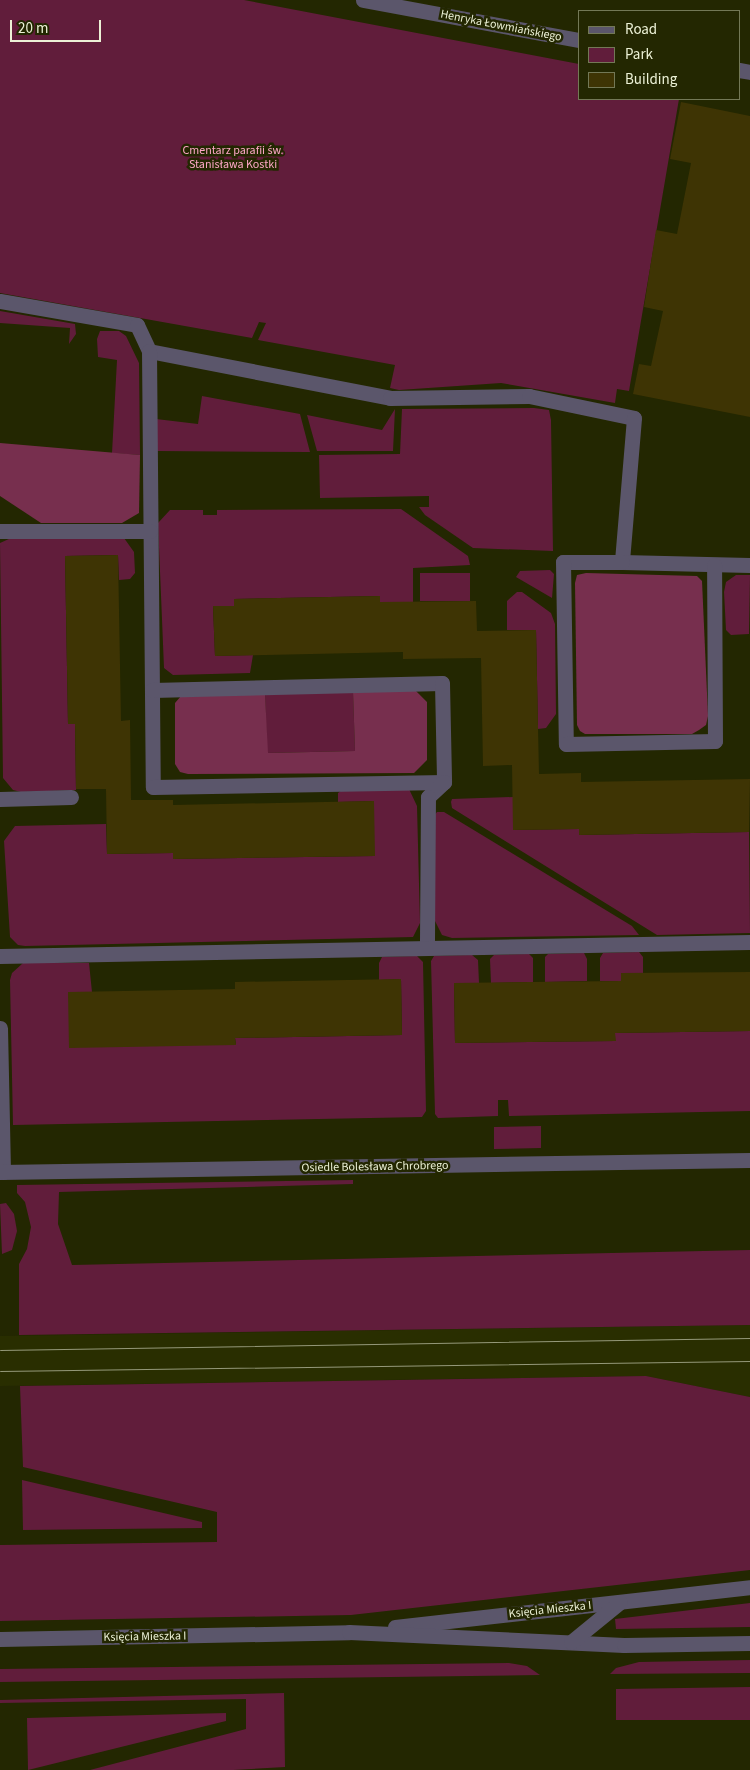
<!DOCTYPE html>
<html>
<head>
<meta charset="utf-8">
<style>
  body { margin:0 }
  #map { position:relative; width:750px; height:1770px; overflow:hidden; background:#232701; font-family:"Source Sans 3",sans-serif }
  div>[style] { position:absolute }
  .built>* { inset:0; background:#292e00 }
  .green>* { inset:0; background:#611d3b }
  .forest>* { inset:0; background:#772f4e }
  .building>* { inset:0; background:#3e3404 }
  .minor>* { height:15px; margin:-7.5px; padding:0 7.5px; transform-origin:7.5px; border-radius:7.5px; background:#5b566b }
  .tram>* { height:1px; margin:-0.5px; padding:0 0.5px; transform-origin:0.5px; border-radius:0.5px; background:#959979 }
  span { translate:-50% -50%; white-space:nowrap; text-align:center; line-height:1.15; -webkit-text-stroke:5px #232701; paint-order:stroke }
  .street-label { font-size:12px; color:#ecf1d6 }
  .park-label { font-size:12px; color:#fea7c7 }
  .legend { position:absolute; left:578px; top:10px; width:162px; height:90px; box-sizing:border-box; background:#232701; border:1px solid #737856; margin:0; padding:6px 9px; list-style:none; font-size:15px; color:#ecf1d6 }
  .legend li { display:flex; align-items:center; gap:10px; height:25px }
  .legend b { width:25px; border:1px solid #737856 }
  .scale { position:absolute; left:10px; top:20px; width:91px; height:22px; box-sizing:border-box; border:2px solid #ecf1d6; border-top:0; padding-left:6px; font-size:15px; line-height:18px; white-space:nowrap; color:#ecf1d6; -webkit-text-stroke:4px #232701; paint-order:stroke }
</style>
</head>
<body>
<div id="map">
  <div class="built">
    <i style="clip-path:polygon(750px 1325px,750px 1397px,646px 1376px,0 1386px,0 1336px)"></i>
  </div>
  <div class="green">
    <i style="clip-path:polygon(0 0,244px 0,579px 64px,579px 99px,679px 99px,629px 391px,617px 389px,615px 403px,501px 383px,399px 390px,390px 388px,395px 365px,258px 340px,266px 323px,259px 322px,252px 338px,0 293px)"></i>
    <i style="clip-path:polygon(0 311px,75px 324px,76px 334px,69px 344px,70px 328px,0 323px)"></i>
    <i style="clip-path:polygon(100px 331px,119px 331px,126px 336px,139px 363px,140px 455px,112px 453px,117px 360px,98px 357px,97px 339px)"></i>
    <i style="clip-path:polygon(202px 396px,300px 414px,310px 452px,157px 451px,156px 419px,198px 424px)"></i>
    <i style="clip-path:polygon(534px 408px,549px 410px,551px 420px,553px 551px,473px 548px,425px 515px,419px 507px,429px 507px,429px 496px,320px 498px,319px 455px,400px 454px,402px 409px)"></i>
    <i style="clip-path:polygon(395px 409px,393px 451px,317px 451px,307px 415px,382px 430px)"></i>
    <i style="clip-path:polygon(401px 509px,468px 556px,470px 565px,413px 568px,413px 602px,380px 602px,380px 596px,234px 599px,234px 606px,213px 607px,215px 656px,253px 655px,250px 673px,173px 675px,164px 668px,158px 523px,170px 510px,203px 510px,203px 515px,217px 515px,217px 510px)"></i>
    <i style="clip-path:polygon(11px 538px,124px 538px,134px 552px,135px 573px,130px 579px,119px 580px,118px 555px,65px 556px,68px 724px,75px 724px,76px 790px,21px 792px,13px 790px,3px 778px,0 543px)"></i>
    <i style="clip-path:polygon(550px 570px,554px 574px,552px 598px,516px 577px,520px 571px)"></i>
    <i style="clip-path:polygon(420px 573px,470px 573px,470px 601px,420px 601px)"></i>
    <i style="clip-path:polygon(736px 575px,750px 575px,749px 634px,731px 635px,726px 630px,724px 592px,726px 582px)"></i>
    <i style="clip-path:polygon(517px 592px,522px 592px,551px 613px,555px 624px,556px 714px,546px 728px,538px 729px,536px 630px,507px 630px,507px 601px)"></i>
    <i style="clip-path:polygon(353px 692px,355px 751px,267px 753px,265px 694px)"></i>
    <i style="clip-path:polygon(409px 789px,417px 806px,420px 923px,413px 937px,25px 946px,18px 945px,10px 937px,4px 841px,15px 826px,106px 824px,107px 854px,173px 853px,173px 859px,374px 856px,374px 801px,338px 802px,338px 793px,342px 790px)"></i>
    <i style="clip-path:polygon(513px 797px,513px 830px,579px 829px,579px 835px,749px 832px,750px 933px,657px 935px,452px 808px,451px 802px,452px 799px)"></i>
    <i style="clip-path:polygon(437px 812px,444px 812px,632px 926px,639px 935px,452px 938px,442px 935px,435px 921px,433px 817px)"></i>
    <i style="clip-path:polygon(639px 952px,643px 957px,643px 973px,621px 973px,621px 981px,600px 981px,600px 958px,603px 953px)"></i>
    <i style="clip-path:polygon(584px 953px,587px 959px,587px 981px,545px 982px,545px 957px,548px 954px)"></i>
    <i style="clip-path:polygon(529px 954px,533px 958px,533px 982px,491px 983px,490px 959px,494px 955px)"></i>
    <i style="clip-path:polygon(472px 955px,478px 960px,479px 983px,454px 983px,455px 1043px,615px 1041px,615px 1033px,750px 1031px,750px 1111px,509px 1116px,508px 1100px,498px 1100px,498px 1116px,438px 1118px,435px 1114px,431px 961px,434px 956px)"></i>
    <i style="clip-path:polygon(417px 956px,423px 962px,426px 1111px,422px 1117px,13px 1125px,10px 980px,12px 973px,23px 963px,89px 963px,92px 992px,236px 1044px,235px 1038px,402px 1035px,401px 979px,379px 980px,379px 963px,382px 957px)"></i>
    <i style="clip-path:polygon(541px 1126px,541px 1148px,494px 1149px,494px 1127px)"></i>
    <i style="clip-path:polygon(353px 1180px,353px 1184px,59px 1192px,58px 1224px,72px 1265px,750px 1250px,750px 1325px,19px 1335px,19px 1264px,27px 1249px,31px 1227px,25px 1202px,17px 1193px,17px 1185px)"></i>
    <i style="clip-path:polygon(6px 1203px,14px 1214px,17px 1231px,12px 1250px,2px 1254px,0 1204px)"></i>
    <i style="clip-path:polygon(646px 1376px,750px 1397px,750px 1570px,351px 1615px,0 1621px,0 1545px,217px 1542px,217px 1512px,23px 1467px,20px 1386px)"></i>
    <i style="clip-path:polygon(22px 1480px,202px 1522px,202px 1528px,23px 1530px)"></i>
    <i style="clip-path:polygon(750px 1603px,750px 1627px,616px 1629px,615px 1619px)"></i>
    <i style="clip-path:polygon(750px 1660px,750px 1673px,610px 1674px,616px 1668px,639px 1662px)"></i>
    <i style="clip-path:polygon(509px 1663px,527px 1666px,540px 1675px,0 1682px,0 1669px)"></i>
    <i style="clip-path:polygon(750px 1687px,750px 1720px,616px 1720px,616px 1689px)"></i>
    <i style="clip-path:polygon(284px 1693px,285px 1767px,233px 1770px,90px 1770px,246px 1729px,246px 1699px,0 1703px,0 1700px)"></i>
    <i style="clip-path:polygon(226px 1713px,226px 1721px,28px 1770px,27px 1718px)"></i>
  </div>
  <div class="forest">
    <i style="clip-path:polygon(0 443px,140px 455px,139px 513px,122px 523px,41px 523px,0 496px)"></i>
    <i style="clip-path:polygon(586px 573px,697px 576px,702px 581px,708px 716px,706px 725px,699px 730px,692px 734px,585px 734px,580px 731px,577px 725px,575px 583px,577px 575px)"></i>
    <i style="clip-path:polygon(415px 690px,427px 702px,427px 760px,414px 773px,188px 774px,180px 772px,175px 764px,175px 703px,181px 696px,265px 694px,268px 753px,355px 751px,353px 692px)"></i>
  </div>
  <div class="building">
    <i style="clip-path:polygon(681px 102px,750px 116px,750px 417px,633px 394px,639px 364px,651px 366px,663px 311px,644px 307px,656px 230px,677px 234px,691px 163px,670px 159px)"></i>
    <i style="clip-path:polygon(118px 555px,121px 721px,130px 720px,131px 800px,173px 800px,173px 805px,374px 801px,375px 856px,173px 859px,173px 853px,107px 854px,106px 789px,76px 789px,75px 724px,68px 724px,65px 556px)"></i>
    <i style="clip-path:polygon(380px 596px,380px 602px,476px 601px,477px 631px,536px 630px,539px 774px,581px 773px,581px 782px,750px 779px,749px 832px,579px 835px,579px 829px,513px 830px,512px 765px,483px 766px,481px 658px,403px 659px,403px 652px,215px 656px,213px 606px,234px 606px,234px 599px)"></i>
    <i style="clip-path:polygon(750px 972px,750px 1031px,615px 1033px,616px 1041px,455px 1043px,454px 983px,621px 981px,621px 973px)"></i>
    <i style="clip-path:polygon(401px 979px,402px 1035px,235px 1038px,236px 1045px,69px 1048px,68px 992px,235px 989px,235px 982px)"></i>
  </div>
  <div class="minor">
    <i style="left:363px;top:0;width:220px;rotate:10.5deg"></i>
    <i style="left:739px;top:70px;width:11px;rotate:10deg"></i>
    <i style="left:0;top:301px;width:139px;rotate:9.9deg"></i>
    <i style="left:137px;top:325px;width:29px;rotate:65deg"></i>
    <i style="left:149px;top:351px;width:246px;rotate:11deg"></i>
    <i style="left:390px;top:398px;width:139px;rotate:-0.8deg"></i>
    <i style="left:529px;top:396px;width:107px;rotate:11.8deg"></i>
    <i style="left:634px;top:418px;width:144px;rotate:94.8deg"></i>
    <i style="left:622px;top:562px;width:128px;rotate:1.3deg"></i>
    <i style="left:149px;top:351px;width:436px;rotate:89.5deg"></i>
    <i style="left:153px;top:787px;width:291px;rotate:-1deg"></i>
    <i style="left:0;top:531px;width:150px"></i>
    <i style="left:622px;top:562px;width:59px;rotate:180deg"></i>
    <i style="left:563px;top:562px;width:182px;rotate:89.1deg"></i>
    <i style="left:566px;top:744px;width:149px;rotate:-1.2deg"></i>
    <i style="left:715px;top:741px;width:176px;rotate:-90.3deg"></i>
    <i style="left:152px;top:690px;width:290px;rotate:-1.4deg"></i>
    <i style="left:442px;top:683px;width:99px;rotate:88.8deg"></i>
    <i style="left:444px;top:782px;width:22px;rotate:137deg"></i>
    <i style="left:428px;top:797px;width:151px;rotate:90.4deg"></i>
    <i style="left:0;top:799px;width:71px;rotate:-1.6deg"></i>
    <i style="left:0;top:956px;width:750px;rotate:-1.07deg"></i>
    <i style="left:0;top:1028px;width:144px;rotate:88.8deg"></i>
    <i style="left:0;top:1172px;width:750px;rotate:-0.92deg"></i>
    <i style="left:395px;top:1627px;width:357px;rotate:-6.4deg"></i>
    <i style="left:0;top:1639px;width:349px;rotate:-1.1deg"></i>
    <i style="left:349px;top:1632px;width:275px;rotate:2.7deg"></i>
    <i style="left:624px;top:1645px;width:126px;rotate:-0.9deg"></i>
    <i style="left:571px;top:1642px;width:63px;rotate:-39.2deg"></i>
  </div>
  <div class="tram">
    <i style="left:0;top:1350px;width:750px;rotate:-0.92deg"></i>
    <i style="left:0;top:1371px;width:750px;rotate:-0.76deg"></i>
  </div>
  <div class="street-label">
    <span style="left:501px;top:26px;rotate:11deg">Henryka Łowmiańskiego</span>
    <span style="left:375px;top:1167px;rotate:-1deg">Osiedle Bolesława Chrobrego</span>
    <span style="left:550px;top:1610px;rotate:-6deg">Księcia Mieszka I</span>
    <span style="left:145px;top:1637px;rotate:-1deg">Księcia Mieszka I</span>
  </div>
  <div class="park-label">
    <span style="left:233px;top:158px">Cmentarz parafii św.<br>Stanisława Kostki</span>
  </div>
  <ul class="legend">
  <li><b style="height:6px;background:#5b566b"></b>Road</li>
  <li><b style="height:14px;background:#611d3b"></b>Park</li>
  <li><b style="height:14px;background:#3e3404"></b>Building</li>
  </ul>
  <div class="scale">20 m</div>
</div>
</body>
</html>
